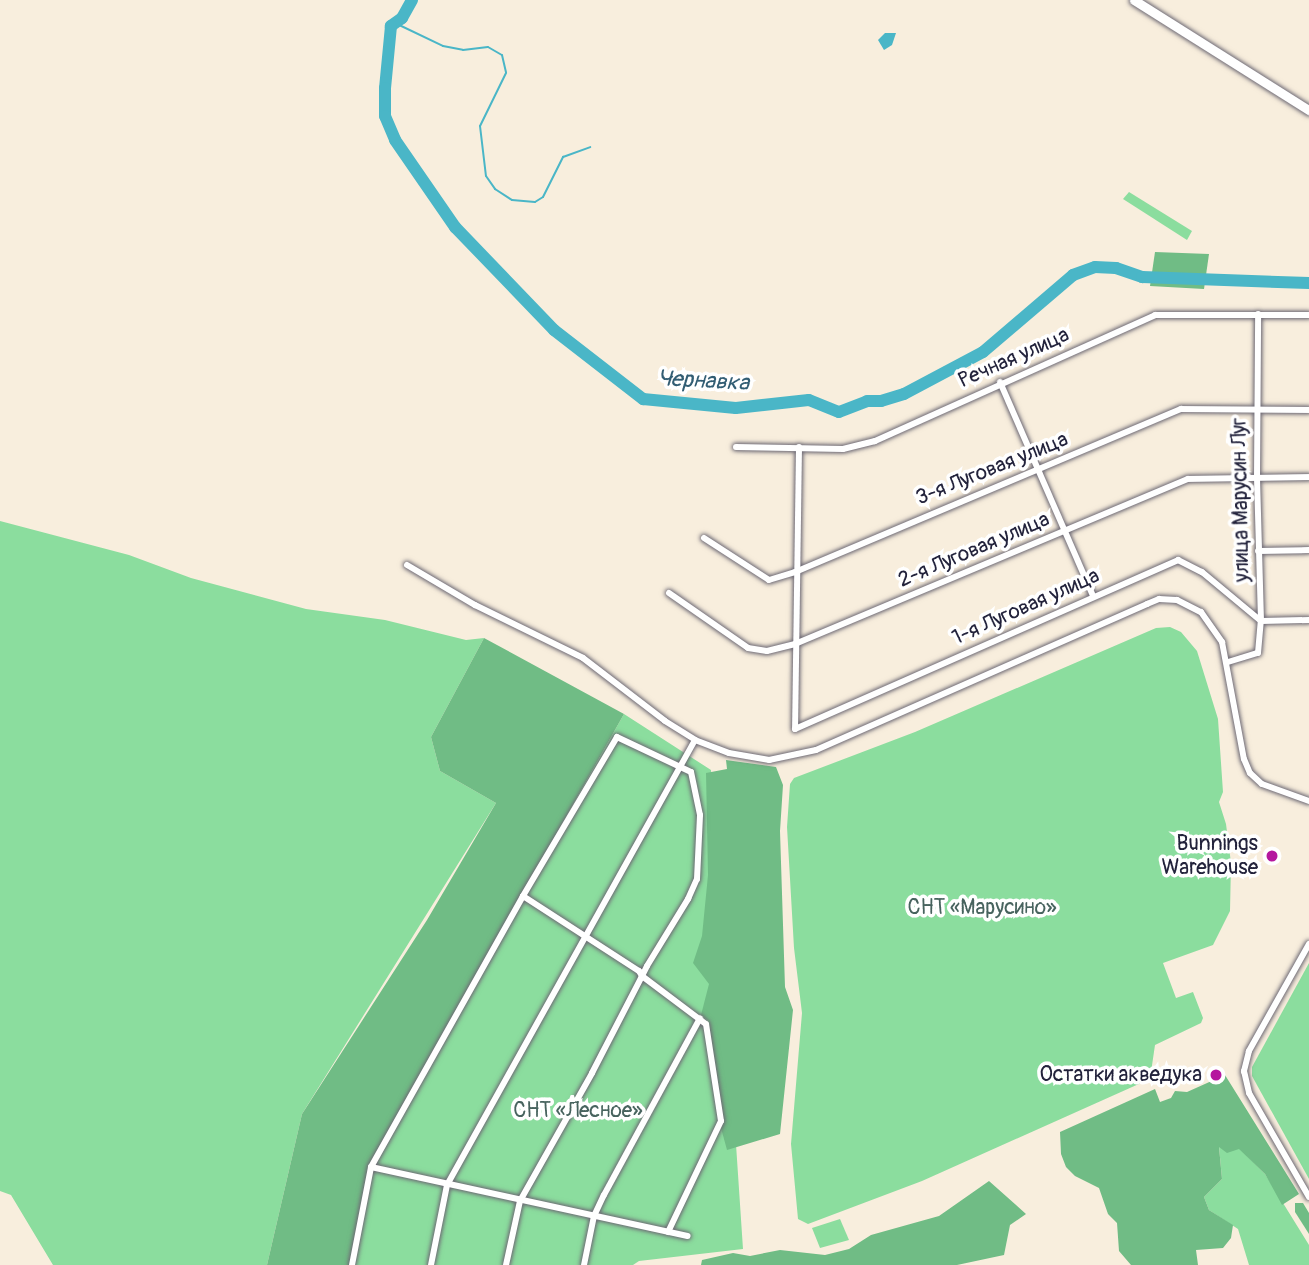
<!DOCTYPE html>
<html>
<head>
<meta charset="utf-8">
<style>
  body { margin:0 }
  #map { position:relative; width:1309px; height:1265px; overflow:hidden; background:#f8eedd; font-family:Pangolin,sans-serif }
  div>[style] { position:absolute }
  .green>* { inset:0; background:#8bdd9e }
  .forest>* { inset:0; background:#70bc85 }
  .water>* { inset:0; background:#4ab6c7 }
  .stream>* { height:2px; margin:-1px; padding:0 1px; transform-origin:1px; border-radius:1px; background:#4ab6c7 }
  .river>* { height:12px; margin:-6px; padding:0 6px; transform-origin:6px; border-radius:6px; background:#4ab6c7 }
  .roads { filter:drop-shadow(0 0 2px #6d6974) drop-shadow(0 0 2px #6d6974) }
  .street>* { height:6px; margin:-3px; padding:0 3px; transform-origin:3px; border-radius:3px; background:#fff }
  .secondary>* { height:9px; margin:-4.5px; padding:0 4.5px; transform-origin:4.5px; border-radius:4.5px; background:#fff }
  .dots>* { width:19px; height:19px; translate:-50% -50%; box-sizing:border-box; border:4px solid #fff; border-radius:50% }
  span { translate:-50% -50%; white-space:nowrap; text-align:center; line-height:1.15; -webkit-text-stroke:7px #fff; paint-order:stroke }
  .street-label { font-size:21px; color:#22223b }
  .poi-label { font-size:21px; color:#22223b }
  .right { translate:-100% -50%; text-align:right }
  .park-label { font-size:21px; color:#47635e }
  .water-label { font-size:23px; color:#325d73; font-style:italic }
</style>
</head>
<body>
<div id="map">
  <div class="green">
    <i style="clip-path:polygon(1129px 192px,1192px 231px,1187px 240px,1123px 199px)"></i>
    <i style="clip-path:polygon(0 521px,129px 555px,191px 578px,306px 609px,385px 620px,466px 640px,484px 638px,431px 737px,440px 771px,496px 803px,302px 1114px,267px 1265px,53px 1265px,11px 1195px,0 1191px)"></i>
    <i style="clip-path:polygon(1170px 627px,1181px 632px,1197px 651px,1218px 719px,1223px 792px,1219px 802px,1226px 824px,1231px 863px,1230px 911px,1213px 945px,1163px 963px,1176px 998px,1193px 992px,1203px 1018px,1201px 1023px,1155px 1045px,1150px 1079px,922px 1181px,808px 1224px,798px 1219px,791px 1144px,802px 1013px,794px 948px,787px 827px,790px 784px,794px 778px,915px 732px,1156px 628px)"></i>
    <i style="clip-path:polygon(624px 714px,711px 770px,743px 1249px,639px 1261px,633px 1265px,350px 1265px,373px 1160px)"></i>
    <i style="clip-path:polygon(1309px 963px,1309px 1179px,1252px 1076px,1252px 1067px)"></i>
    <i style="clip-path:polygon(1219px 1146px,1239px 1148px,1265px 1174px,1309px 1245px,1309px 1265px,1249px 1265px,1238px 1229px,1209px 1210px,1204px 1197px,1222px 1179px)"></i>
    <i style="clip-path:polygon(840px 1219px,849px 1240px,820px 1248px,812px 1228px)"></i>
  </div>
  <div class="forest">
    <i style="clip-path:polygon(1155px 252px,1209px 254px,1204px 289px,1150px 286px)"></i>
    <i style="clip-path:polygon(484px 638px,624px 714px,373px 1160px,350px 1265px,267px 1265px,302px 1114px,427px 920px,496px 803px,440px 771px,431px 737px)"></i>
    <i style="clip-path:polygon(726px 760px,776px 767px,783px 785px,780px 831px,785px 987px,793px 1010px,780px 1134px,727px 1150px,721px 1128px,709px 1021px,701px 1015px,709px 984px,693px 963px,702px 936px,708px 875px,706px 773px,727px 769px)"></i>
    <i style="clip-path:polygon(1225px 1075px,1299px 1194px,1282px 1205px,1265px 1174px,1239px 1149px,1227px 1153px,1219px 1147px,1222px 1179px,1204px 1197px,1209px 1210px,1233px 1225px,1231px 1238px,1223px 1248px,1196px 1250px,1198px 1265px,1131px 1265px,1119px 1251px,1117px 1223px,1108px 1214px,1099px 1188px,1075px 1176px,1066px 1167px,1061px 1154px,1060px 1132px,1155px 1089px,1160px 1102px,1171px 1098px,1175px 1091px,1187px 1092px)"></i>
    <i style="clip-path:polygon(989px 1181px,1026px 1214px,1010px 1225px,1004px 1255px,957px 1265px,701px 1265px,702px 1260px,733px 1253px,750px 1256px,780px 1250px,825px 1255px,849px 1249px,871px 1235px,939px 1216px)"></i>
    <i style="clip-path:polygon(1295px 1203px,1303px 1203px,1309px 1213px,1309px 1234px,1295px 1212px)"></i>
  </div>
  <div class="water">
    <i style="clip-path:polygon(885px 33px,896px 33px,892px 45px,884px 50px,878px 40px)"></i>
  </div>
  <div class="stream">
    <i style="left:395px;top:23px;width:53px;rotate:25.6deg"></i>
    <i style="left:443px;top:46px;width:20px;rotate:11deg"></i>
    <i style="left:463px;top:50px;width:25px;rotate:-7deg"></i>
    <i style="left:488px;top:47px;width:16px;rotate:30deg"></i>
    <i style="left:502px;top:55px;width:18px;rotate:77deg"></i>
    <i style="left:506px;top:73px;width:59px;rotate:116.1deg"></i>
    <i style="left:480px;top:126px;width:50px;rotate:83.2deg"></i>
    <i style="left:486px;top:176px;width:16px;rotate:55deg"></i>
    <i style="left:495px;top:189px;width:20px;rotate:33deg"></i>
    <i style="left:512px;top:200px;width:23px;rotate:5deg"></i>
    <i style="left:535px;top:202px;width:9px;rotate:-32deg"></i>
    <i style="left:543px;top:197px;width:45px;rotate:-63.4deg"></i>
    <i style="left:563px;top:157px;width:29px;rotate:-20deg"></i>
  </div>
  <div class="river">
    <i style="left:412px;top:0;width:21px;rotate:119deg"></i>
    <i style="left:402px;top:18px;width:14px;rotate:144deg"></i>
    <i style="left:391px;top:26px;width:62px;rotate:95.5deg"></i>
    <i style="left:385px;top:88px;width:28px;rotate:90deg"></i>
    <i style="left:385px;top:116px;width:26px;rotate:67deg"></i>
    <i style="left:395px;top:140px;width:106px;rotate:55.4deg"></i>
    <i style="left:455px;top:227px;width:143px;rotate:46.1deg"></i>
    <i style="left:554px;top:330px;width:113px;rotate:37.8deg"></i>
    <i style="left:643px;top:399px;width:93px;rotate:5.5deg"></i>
    <i style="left:736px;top:408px;width:73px;rotate:-6.3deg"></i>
    <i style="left:809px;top:400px;width:32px;rotate:22deg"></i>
    <i style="left:839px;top:412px;width:30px;rotate:-21deg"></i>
    <i style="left:867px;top:401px;width:14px"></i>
    <i style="left:881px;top:401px;width:24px;rotate:-17deg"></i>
    <i style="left:904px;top:394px;width:89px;rotate:-28deg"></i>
    <i style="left:983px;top:352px;width:118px;rotate:-40.5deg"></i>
    <i style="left:1073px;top:275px;width:23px;rotate:-20deg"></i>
    <i style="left:1095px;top:267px;width:21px;rotate:3deg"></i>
    <i style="left:1116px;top:268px;width:28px;rotate:19deg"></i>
    <i style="left:1142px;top:277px;width:167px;rotate:2.1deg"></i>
  </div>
  <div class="roads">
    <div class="street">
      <i style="left:1000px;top:382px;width:233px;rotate:66.5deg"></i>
      <i style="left:736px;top:447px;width:107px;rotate:1.1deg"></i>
      <i style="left:843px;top:449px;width:33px;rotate:-14deg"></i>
      <i style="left:875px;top:441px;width:307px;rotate:-24.2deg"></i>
      <i style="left:1155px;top:315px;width:154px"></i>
      <i style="left:799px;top:447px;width:282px;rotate:90.8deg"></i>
      <i style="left:795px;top:729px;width:419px;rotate:-23.8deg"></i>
      <i style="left:1178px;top:560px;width:27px;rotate:27deg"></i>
      <i style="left:1202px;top:572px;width:77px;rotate:39.7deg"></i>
      <i style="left:1261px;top:621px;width:48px;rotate:-1.2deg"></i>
      <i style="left:704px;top:538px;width:77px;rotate:32.9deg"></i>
      <i style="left:769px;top:580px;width:27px;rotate:-17deg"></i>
      <i style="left:795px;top:572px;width:419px;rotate:-22.9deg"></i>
      <i style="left:1181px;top:409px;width:128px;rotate:0.4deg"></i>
      <i style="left:1258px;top:551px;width:51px;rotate:-1.1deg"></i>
      <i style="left:407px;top:565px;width:79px;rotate:30.5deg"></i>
      <i style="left:475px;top:605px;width:120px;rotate:26.1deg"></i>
      <i style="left:583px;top:658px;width:103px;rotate:37.5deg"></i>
      <i style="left:665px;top:721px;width:36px;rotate:32deg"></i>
      <i style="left:695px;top:740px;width:36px;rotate:21deg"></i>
      <i style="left:729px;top:753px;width:41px;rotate:9.9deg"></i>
      <i style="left:769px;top:760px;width:48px;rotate:-12deg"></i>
      <i style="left:816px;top:750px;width:362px;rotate:-23.8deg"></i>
      <i style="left:1147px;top:604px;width:13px;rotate:-23deg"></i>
      <i style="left:1159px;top:599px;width:18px;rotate:3deg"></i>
      <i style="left:1177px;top:600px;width:27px;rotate:27deg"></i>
      <i style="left:1201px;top:612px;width:37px;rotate:55deg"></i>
      <i style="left:1222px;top:642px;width:119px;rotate:79.4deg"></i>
      <i style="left:1244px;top:759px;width:15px;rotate:67deg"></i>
      <i style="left:1250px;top:773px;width:16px;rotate:43deg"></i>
      <i style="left:1262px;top:784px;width:50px;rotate:19.9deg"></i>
      <i style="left:669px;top:593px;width:96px;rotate:34.8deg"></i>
      <i style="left:748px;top:648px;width:19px;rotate:9deg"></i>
      <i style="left:767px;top:651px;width:29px;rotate:-14deg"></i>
      <i style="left:795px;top:644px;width:426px;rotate:-22.8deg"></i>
      <i style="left:1188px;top:479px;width:121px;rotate:-0.9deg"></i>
      <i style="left:1228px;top:662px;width:31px;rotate:-17deg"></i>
      <i style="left:1258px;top:653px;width:32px;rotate:-85deg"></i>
      <i style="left:1261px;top:621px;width:144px;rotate:-91.6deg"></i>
      <i style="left:1257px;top:477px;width:163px;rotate:-89.6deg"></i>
      <i style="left:1309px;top:944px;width:123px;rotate:119.3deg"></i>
      <i style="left:1249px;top:1051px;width:21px;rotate:104deg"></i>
      <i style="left:1244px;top:1071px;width:23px;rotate:77deg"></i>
      <i style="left:1249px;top:1093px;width:120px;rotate:60deg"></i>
      <i style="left:371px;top:1167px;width:324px;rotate:12.3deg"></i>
      <i style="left:352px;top:1265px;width:100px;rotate:-79deg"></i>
      <i style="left:371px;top:1167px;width:311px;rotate:-60.7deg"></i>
      <i style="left:431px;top:1265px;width:82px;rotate:-78.7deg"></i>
      <i style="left:447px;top:1185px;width:509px;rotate:-60.87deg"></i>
      <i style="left:506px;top:1265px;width:66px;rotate:-77.7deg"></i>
      <i style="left:520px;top:1201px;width:147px;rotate:-60.6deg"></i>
      <i style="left:592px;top:1073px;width:109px;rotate:-62.7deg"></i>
      <i style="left:642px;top:976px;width:11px;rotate:-63deg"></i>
      <i style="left:647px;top:966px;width:79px;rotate:-58.5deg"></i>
      <i style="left:688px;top:899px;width:22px;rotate:-66deg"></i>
      <i style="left:697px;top:879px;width:64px;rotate:-87.3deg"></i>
      <i style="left:700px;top:815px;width:44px;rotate:-101.8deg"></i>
      <i style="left:691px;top:772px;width:82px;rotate:-154.7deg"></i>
      <i style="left:617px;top:737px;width:185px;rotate:120.6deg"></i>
      <i style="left:523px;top:896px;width:138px;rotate:32.9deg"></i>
      <i style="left:639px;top:971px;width:6px;rotate:59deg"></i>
      <i style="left:642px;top:976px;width:80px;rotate:36.9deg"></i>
      <i style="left:706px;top:1024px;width:98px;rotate:81.2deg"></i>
      <i style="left:721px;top:1121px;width:123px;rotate:115.5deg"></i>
      <i style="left:584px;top:1265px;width:50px;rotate:-78.5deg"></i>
      <i style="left:594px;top:1216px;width:23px;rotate:-65deg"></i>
      <i style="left:604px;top:1195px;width:201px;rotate:-61.5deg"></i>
    </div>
    <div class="secondary">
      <i style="left:1134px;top:0;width:207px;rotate:32.2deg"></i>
    </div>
  </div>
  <div class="dots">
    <i style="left:1272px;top:856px;background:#b5179e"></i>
    <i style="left:1216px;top:1075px;background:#b5179e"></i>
  </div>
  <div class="street-label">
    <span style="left:1014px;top:358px;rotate:-24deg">Речная улица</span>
    <span style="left:992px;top:469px;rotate:-22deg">3-я Луговая улица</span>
    <span style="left:1241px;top:500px;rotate:-91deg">улица Марусин Луг</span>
    <span style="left:974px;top:550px;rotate:-23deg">2-я Луговая улица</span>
    <span style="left:1026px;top:607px;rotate:-24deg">1-я Луговая улица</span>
  </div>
  <div class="poi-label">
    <span class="right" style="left:1258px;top:856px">Bunnings<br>Warehouse</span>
    <span class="right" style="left:1202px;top:1075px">Остатки акведука</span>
  </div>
  <div class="park-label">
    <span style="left:982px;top:908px">СНТ «Марусино»</span>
    <span style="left:578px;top:1111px">СНТ «Лесное»</span>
  </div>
  <div class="water-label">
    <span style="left:703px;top:381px;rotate:3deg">Чернавка</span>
  </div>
</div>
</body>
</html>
